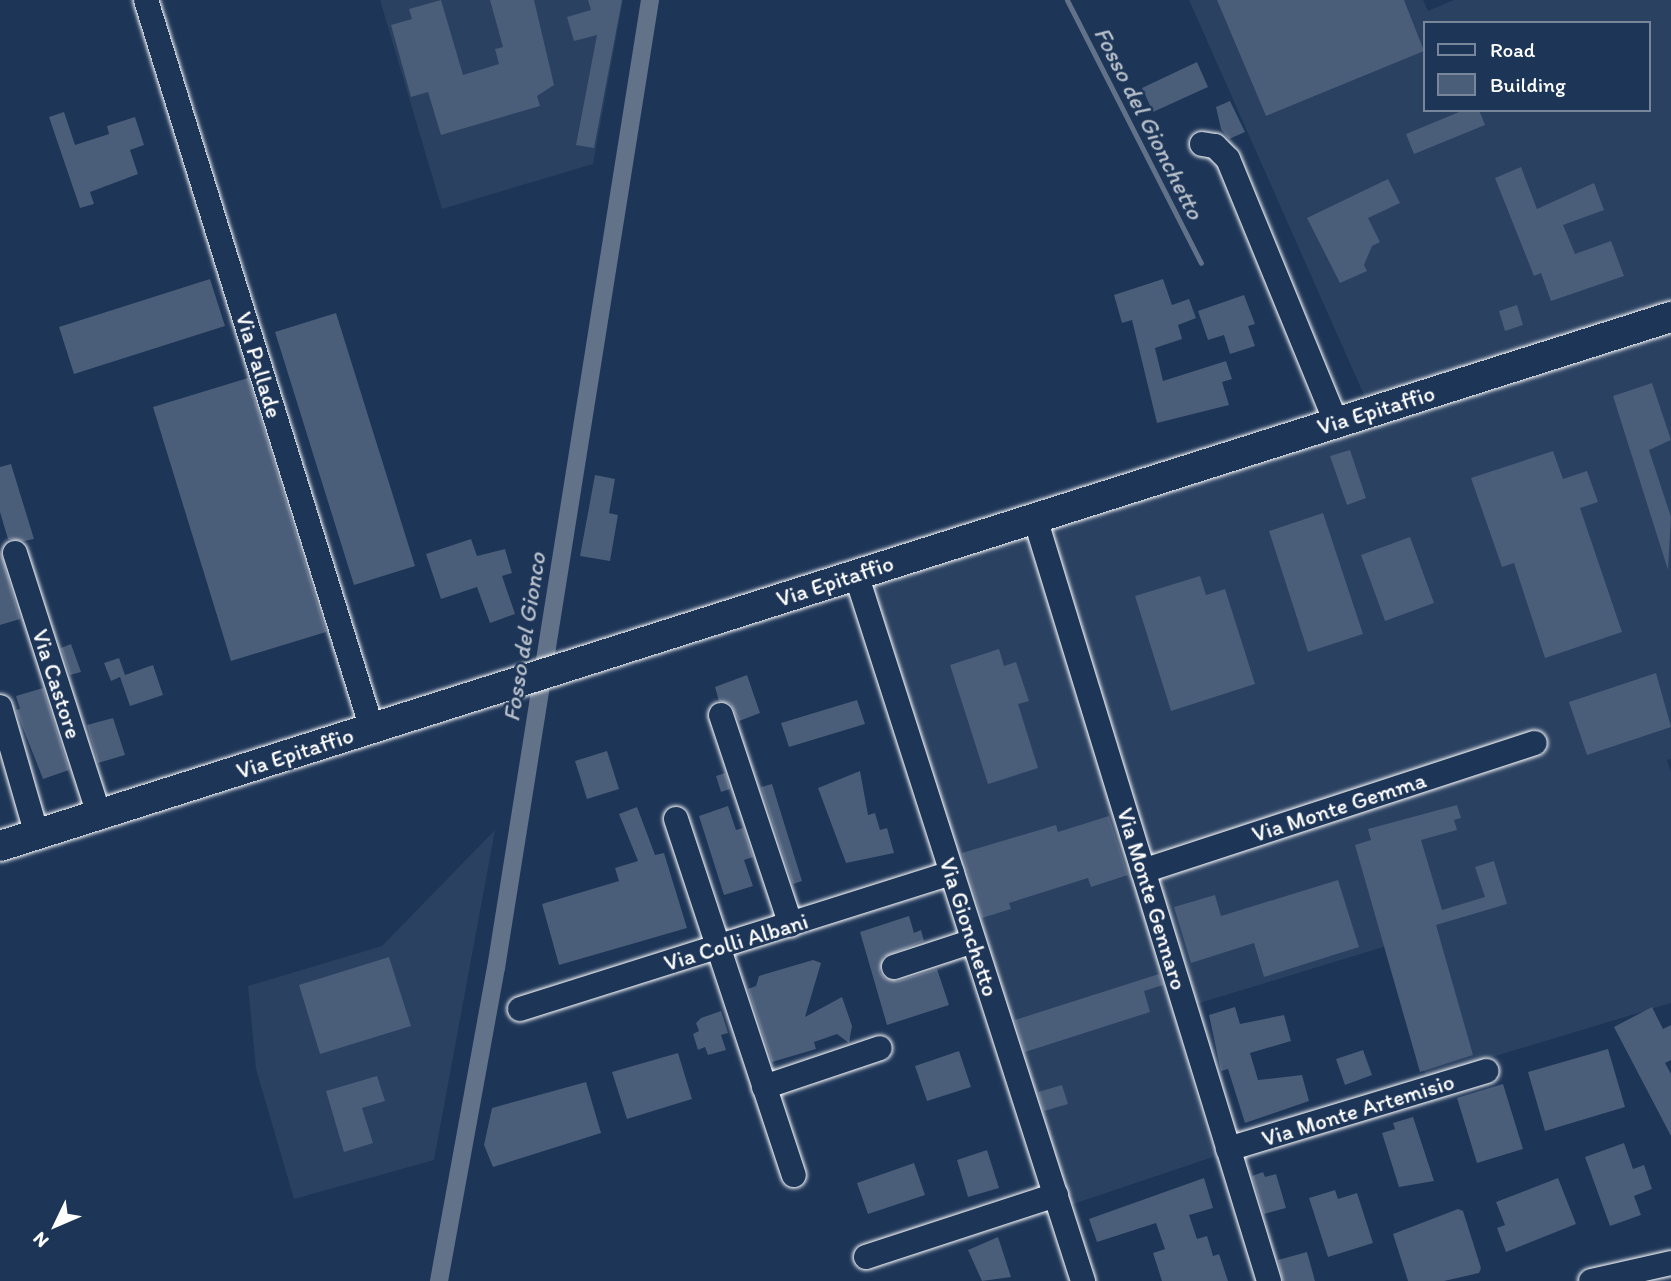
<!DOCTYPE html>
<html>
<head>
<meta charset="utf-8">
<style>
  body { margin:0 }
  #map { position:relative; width:1671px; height:1281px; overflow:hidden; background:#1d3557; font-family:Itim,sans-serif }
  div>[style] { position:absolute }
  .built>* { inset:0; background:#2a4161 }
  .stream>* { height:5px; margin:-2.5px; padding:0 2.5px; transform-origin:2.5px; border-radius:2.5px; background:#617289 }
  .canal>* { height:18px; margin:-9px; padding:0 9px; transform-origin:9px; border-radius:9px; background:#617289 }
  .building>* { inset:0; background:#4a5d79 }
  .roads { filter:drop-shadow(0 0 2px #fff) drop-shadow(0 0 2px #fff) }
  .minor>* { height:24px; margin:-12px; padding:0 12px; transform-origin:12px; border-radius:12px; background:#1d3557 }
  .major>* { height:30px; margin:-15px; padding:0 15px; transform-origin:15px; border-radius:15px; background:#1d3557 }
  span { translate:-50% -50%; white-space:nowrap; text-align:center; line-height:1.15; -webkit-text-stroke:5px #1d3557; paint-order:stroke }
  .street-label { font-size:23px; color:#fff }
  .water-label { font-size:24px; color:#b8c0ca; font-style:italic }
  .legend { position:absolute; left:1423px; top:21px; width:228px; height:91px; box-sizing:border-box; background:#1d3557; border:2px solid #77869a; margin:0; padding:9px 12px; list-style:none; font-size:21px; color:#fff }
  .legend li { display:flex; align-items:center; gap:14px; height:35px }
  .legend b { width:35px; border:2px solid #77869a }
  .north { position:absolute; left:21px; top:1190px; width:70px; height:70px; -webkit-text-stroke:5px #1d3557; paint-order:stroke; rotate:226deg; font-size:19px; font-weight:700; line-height:28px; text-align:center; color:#fff }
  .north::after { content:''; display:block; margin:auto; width:24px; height:32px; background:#fff; clip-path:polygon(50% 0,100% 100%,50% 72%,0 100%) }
</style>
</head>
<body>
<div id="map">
  <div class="built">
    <i style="clip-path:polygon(380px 0,623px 0,593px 164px,442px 209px)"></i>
    <i style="clip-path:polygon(evenodd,1189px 0,1423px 0,1428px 11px,1454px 0,1671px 0,1671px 759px,1667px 760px,1671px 773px,1671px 1003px,1426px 1077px,1390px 945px,1173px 1011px,1213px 1157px,1070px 1205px,869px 582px,1376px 422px,1189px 0,1424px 23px,1648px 23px,1648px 110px,1424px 110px,1424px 23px)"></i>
    <i style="clip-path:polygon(495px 830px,434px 1160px,294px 1199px,256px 1069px,248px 986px,382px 946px)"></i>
  </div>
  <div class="stream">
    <i style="left:1067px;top:0;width:295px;rotate:63deg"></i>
  </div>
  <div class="canal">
    <i style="left:439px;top:1281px;width:318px;rotate:-79.7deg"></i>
    <i style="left:496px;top:968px;width:980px;rotate:-80.96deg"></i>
  </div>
  <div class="building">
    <i style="clip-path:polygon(441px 0,463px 75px,499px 64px,495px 49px,503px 47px,490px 0,534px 0,554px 85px,537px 96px,540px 106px,441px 135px,428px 92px,411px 97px,391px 25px,412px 19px,409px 9px)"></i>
    <i style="clip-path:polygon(588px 0,622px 0,594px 148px,576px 145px,597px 35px,574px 41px,567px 17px,591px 10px)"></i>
    <i style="clip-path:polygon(1217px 0,1404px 0,1424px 51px,1266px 116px)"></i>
    <i style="clip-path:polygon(1197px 62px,1208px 87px,1153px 112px,1142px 88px)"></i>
    <i style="clip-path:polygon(1230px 101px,1245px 132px,1229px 139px,1221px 129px,1216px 107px)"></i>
    <i style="clip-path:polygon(1464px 110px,1479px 110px,1485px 125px,1414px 154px,1406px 134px)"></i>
    <i style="clip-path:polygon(64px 112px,75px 145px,109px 134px,107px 126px,135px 117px,144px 145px,130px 150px,138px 174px,90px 192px,94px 204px,80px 208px,49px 117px)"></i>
    <i style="clip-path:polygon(1521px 167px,1537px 209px,1594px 183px,1604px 210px,1563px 225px,1575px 254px,1611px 241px,1624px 276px,1551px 301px,1541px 273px,1534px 276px,1495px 178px)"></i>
    <i style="clip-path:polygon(1388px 179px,1400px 203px,1368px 218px,1380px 242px,1372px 246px,1364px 265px,1367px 271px,1340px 283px,1307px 218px)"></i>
    <i style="clip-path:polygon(210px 279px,225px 326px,74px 374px,59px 327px)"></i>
    <i style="clip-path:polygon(1163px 279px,1172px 305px,1189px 299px,1196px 318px,1178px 325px,1182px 339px,1155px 348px,1163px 381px,1226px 361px,1232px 379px,1222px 382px,1229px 405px,1157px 423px,1132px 320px,1122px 323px,1114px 295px)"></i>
    <i style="clip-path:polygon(1244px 295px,1255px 324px,1248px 326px,1255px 346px,1230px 354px,1224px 335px,1208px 340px,1198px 311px)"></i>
    <i style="clip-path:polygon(1517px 305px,1523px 325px,1505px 331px,1499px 311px)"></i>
    <i style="clip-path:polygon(336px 313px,415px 566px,354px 585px,275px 332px)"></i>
    <i style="clip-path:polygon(248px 378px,326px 632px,231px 661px,153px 407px)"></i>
    <i style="clip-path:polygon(1652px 383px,1671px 440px,1649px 450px,1671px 517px,1668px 570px,1613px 396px)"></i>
    <i style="clip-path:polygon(1350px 450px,1366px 498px,1347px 505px,1330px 456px)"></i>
    <i style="clip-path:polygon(1553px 451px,1563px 479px,1587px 471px,1598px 502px,1580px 508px,1622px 632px,1545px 658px,1514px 563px,1502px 567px,1471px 478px)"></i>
    <i style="clip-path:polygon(11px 464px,34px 539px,24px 541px,8px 539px,0 512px,0 467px)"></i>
    <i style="clip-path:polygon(595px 475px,615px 479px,609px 513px,618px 515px,610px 561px,580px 556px)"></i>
    <i style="clip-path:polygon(1323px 513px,1363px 634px,1308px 652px,1269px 531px)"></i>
    <i style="clip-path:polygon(1410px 537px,1434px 603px,1385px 621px,1361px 555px)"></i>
    <i style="clip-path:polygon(471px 539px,477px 556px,505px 549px,512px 573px,502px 576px,515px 614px,490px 623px,477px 587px,441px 599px,426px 554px)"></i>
    <i style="clip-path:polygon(0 550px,20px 619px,0 625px)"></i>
    <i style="clip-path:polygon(1200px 576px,1206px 595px,1225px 589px,1255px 684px,1171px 711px,1135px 596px)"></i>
    <i style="clip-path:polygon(71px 644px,81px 672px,70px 675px,61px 648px)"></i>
    <i style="clip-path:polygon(999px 649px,1004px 666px,1016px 662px,1029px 701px,1018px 704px,1038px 768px,988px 784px,950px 665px)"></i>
    <i style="clip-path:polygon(119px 658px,125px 675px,153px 665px,163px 695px,130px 706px,120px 677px,111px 681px,104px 663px)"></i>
    <i style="clip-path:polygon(1656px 673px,1671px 727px,1587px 755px,1569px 702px)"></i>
    <i style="clip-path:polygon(747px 675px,760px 713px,739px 721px,731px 704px,719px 701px,715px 687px)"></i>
    <i style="clip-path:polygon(43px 688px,69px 770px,43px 779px,16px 710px,20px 709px,16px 696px)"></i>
    <i style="clip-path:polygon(857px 700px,865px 724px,789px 747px,781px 723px)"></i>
    <i style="clip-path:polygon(113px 718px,125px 755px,98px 763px,87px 725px)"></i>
    <i style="clip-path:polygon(607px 751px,619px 789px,587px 799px,575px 761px)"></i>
    <i style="clip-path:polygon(860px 771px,868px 815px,875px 813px,880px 830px,887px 828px,894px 853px,846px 863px,818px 788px)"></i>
    <i style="clip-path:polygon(725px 773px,730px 789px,721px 792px,716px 776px)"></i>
    <i style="clip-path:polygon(772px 784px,802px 881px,793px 884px,761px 787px)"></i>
    <i style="clip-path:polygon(1457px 805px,1461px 818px,1454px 820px,1457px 830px,1421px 840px,1442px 910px,1485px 897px,1475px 867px,1494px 861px,1507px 904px,1436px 925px,1473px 1055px,1420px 1072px,1355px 845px,1371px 840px,1368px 829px)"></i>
    <i style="clip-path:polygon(728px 806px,736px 830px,743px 828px,753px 857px,744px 860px,753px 886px,724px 895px,699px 816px)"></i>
    <i style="clip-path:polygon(637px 807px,655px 855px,664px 853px,687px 928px,559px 965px,542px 904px,619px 881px,615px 868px,638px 861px,619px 814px)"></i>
    <i style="clip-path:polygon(1109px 816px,1128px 875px,1091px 887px,1088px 878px,1009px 903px,1011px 909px,982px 918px,962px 853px,1056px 825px,1058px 832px)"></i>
    <i style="clip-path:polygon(1338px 880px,1359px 947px,1264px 977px,1254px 943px,1191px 963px,1174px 907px,1215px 895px,1221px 916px)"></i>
    <i style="clip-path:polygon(909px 916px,914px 933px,921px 930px,924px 941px,883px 957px,880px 972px,885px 978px,898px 981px,937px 969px,949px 1005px,887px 1025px,860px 932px)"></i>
    <i style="clip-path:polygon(389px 957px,411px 1026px,320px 1054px,299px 985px)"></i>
    <i style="clip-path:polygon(813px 960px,821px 963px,805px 1017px,842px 997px,852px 1026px,849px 1043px,837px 1034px,814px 1042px,816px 1049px,772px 1062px,748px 989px,756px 986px,759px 976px)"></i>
    <i style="clip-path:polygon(1159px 974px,1163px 985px,1144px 991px,1150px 1012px,1025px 1052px,1015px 1020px)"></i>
    <i style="clip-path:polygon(1235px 1007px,1240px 1024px,1284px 1015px,1291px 1041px,1250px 1053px,1258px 1080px,1302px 1075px,1309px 1101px,1245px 1123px,1228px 1069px,1221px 1071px,1209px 1015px)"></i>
    <i style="clip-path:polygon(1652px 1007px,1663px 1029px,1671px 1025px,1671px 1060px,1665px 1063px,1671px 1074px,1671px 1136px,1614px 1027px)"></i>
    <i style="clip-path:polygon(721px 1011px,728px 1033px,721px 1035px,726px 1050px,708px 1055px,705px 1047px,698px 1050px,693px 1034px,699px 1031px,696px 1023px,701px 1018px)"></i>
    <i style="clip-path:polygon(1608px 1049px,1625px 1107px,1545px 1131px,1528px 1072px)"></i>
    <i style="clip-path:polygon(1363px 1050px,1372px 1075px,1345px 1085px,1336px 1059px)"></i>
    <i style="clip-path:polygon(959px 1051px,971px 1087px,927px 1101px,915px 1066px)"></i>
    <i style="clip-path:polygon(678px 1053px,692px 1099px,627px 1119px,612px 1072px)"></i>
    <i style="clip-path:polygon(377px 1076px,385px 1101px,362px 1108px,373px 1143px,344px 1152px,326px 1091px)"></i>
    <i style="clip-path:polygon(586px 1082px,601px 1133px,493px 1167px,484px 1145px,492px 1108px)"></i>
    <i style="clip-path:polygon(1503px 1084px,1523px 1149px,1477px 1163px,1457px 1098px)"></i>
    <i style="clip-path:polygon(1062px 1085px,1068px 1104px,1044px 1111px,1038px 1092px)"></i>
    <i style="clip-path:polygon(1413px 1117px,1434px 1181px,1399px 1187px,1382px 1133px,1395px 1129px,1393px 1123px)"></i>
    <i style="clip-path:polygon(1624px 1143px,1633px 1169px,1644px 1165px,1652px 1189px,1634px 1196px,1641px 1215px,1610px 1226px,1585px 1157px)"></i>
    <i style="clip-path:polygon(987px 1150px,999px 1188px,968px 1197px,957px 1160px)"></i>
    <i style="clip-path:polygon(914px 1163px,925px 1195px,868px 1214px,857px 1183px)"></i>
    <i style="clip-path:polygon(1263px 1172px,1265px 1177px,1276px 1174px,1286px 1208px,1264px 1214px,1252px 1176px)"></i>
    <i style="clip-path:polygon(1204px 1178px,1213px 1208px,1189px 1215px,1197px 1239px,1207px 1236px,1213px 1256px,1219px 1254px,1228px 1281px,1162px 1281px,1153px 1253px,1165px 1249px,1156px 1223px,1097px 1242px,1089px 1219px)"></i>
    <i style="clip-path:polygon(1558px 1178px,1576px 1224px,1506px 1252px,1497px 1228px,1505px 1225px,1496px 1202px)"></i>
    <i style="clip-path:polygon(1335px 1190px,1338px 1199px,1357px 1193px,1373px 1243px,1328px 1257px,1309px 1198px)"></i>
    <i style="clip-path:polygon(1458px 1209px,1463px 1211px,1481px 1268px,1479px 1273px,1444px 1281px,1408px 1281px,1393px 1234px)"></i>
    <i style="clip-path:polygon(998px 1237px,1011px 1277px,982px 1281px,968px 1250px)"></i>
    <i style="clip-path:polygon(1307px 1252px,1315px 1281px,1283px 1281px,1278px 1260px)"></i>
  </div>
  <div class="roads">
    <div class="minor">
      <i style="left:146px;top:0;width:763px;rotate:72.78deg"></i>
      <i style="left:1202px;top:144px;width:13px;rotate:9deg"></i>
      <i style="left:1215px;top:146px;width:18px;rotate:45deg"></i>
      <i style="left:1228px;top:159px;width:284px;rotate:67.7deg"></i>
      <i style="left:1035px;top:518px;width:798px;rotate:72.95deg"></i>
      <i style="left:15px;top:553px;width:275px;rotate:72.2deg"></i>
      <i style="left:856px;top:574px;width:743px;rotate:72.2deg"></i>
      <i style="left:0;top:707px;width:133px;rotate:73.9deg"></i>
      <i style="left:721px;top:715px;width:221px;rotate:71.6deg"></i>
      <i style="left:676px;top:819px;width:375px;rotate:71.7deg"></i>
      <i style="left:1143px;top:871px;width:412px;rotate:-18.1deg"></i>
      <i style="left:894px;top:967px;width:83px;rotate:-18.2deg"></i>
      <i style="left:520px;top:1009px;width:453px;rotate:-17.5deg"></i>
      <i style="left:764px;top:1087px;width:122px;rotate:-18.6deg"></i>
      <i style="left:1228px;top:1149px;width:270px;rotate:-16.8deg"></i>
      <i style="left:866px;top:1257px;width:200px;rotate:-18.1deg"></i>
      <i style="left:1591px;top:1281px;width:82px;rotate:-12.7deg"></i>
    </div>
    <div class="major">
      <i style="left:0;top:846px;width:1753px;rotate:-17.57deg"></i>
    </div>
  </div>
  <div class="street-label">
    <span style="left:259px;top:365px;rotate:73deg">Via Pallade</span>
    <span style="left:1376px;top:410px;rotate:-17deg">Via Epitaffio</span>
    <span style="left:835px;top:581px;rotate:-18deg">Via Epitaffio</span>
    <span style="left:57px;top:684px;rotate:72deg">Via Castore</span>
    <span style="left:295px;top:753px;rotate:-18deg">Via Epitaffio</span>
    <span style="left:1339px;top:807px;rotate:-18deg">Via Monte Gemma</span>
    <span style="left:1152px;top:899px;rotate:73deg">Via Monte Gennaro</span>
    <span style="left:969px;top:927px;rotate:72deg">Via Gionchetto</span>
    <span style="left:736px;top:942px;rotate:-17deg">Via Colli Albani</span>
    <span style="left:1358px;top:1110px;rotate:-17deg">Via Monte Artemisio</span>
  </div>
  <div class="water-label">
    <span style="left:1149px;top:123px;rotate:63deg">Fosso del Gionchetto</span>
    <span style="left:524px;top:637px;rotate:-81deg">Fosso del Gionco</span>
  </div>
  <ul class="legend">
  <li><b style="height:9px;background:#1d3557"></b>Road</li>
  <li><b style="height:19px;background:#4a5d79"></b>Building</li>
  </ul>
  <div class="north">N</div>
</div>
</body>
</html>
